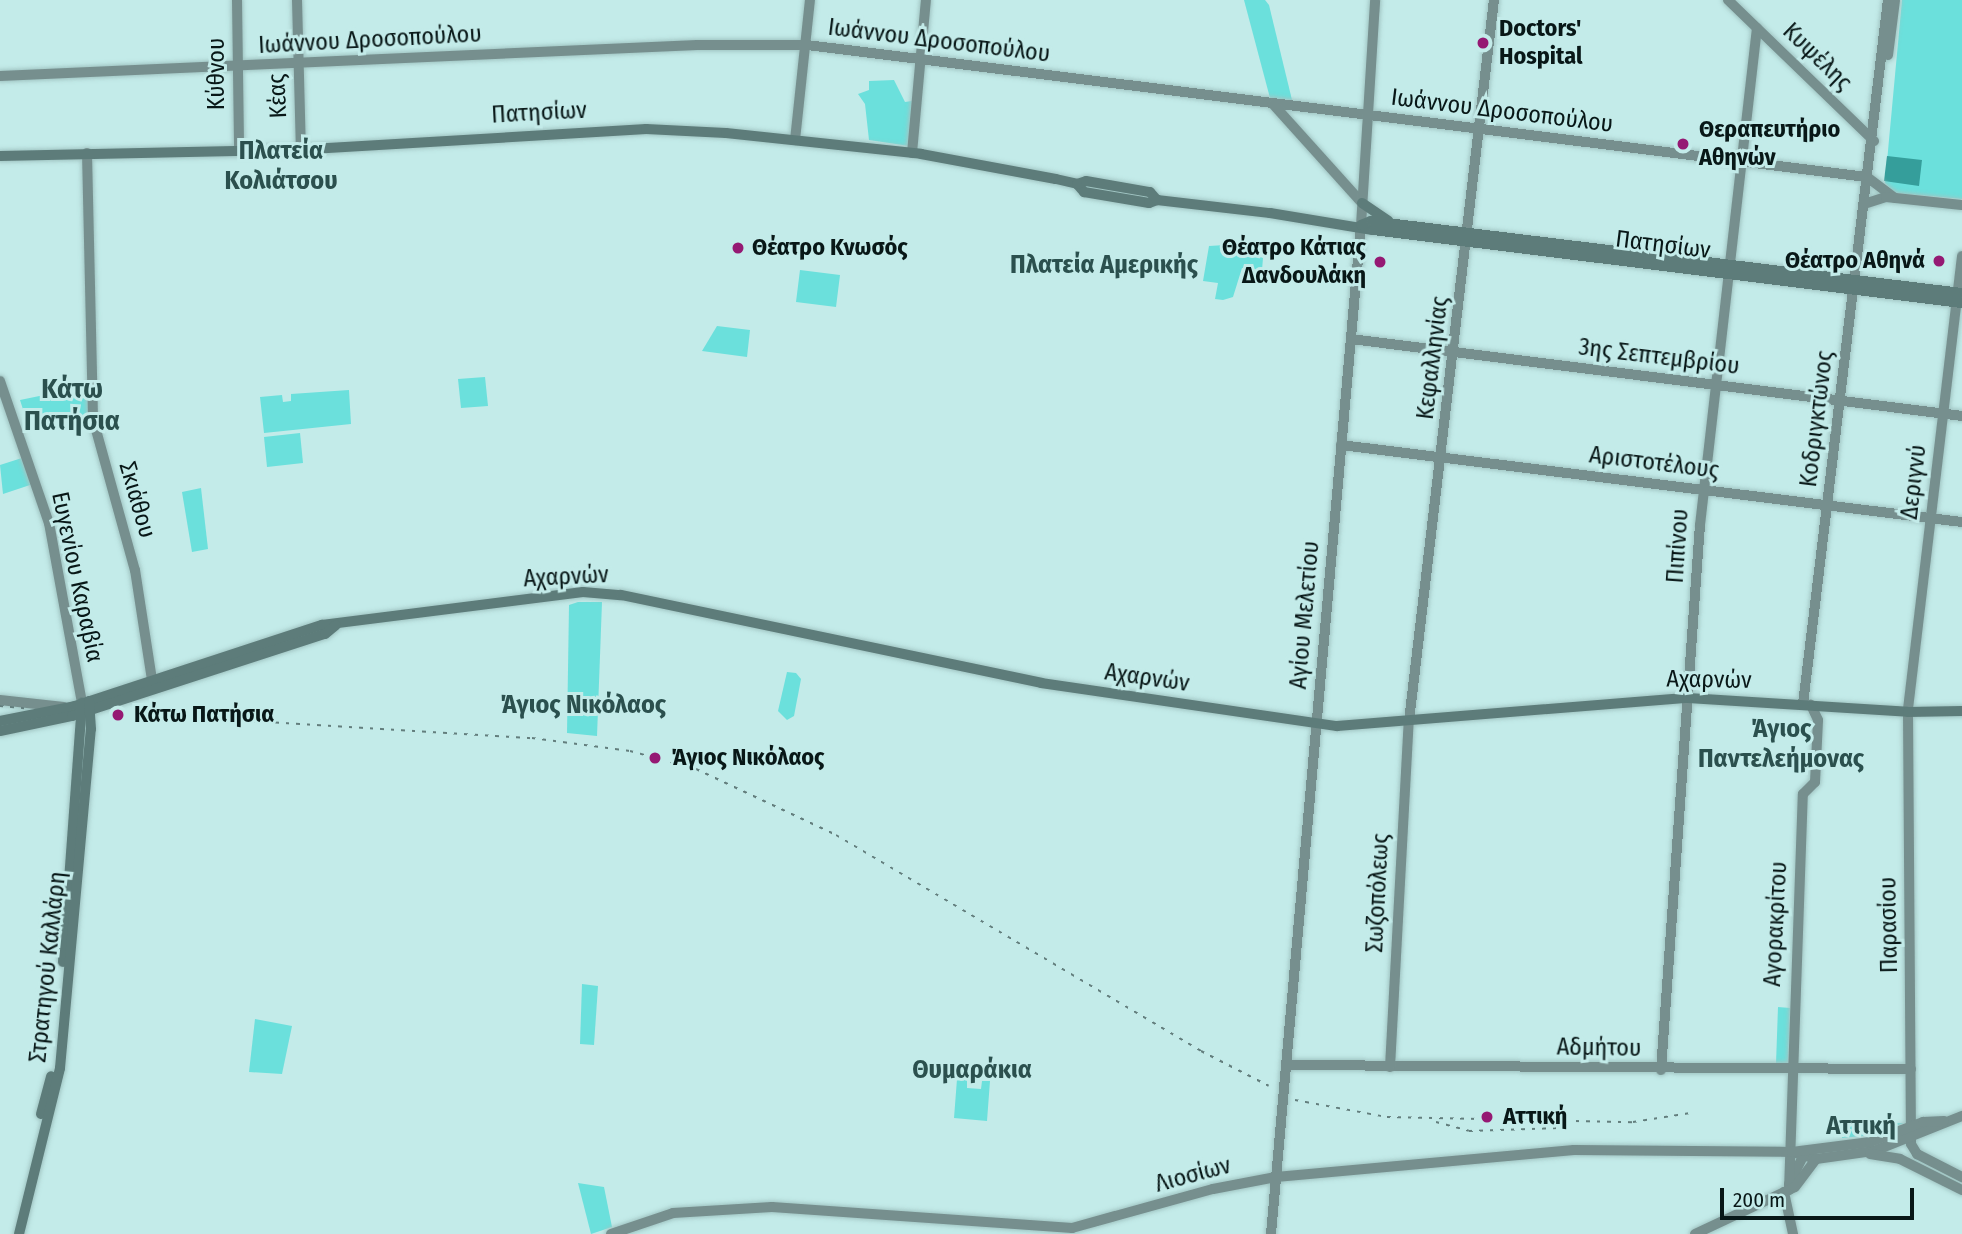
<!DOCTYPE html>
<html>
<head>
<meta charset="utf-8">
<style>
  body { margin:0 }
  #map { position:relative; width:1962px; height:1234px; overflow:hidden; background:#c3ebe9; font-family:"Fira Sans Condensed",sans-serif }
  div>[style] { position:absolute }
  .green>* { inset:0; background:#6be0dc }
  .water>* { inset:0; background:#359e9b }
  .roads { filter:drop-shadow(0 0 2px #a1c5c3) drop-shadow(0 0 2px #a1c5c3) }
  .secondary>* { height:10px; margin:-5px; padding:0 5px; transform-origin:5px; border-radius:5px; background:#768f8e }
  .primary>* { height:10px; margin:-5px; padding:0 5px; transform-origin:5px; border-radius:5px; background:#5d7c7a }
  .rail>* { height:2px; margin-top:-1px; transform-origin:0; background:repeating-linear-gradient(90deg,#637e7d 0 3.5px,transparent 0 10.5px) }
  .dots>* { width:19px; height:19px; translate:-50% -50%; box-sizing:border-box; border:4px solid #c3ebe9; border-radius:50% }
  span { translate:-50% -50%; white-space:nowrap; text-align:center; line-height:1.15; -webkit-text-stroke:6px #c3ebe9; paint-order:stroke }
  .poi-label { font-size:24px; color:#081717; font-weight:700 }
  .left { translate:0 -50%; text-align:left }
  .right { translate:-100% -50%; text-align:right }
  .street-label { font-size:24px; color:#081717 }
  .neighbourhood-label { font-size:26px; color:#2b504e; font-weight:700 }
  .quarter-label { font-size:28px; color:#2b504e; font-weight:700 }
  .scale { position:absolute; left:1720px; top:1188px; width:194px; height:32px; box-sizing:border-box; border:4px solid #081717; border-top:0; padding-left:9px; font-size:21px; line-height:24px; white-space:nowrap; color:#081717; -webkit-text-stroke:5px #c3ebe9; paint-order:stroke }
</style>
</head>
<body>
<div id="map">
  <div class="green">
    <i style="clip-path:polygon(1244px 0,1265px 0,1269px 5px,1292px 100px,1270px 98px)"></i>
    <i style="clip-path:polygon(1902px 0,1962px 0,1962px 199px,1895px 193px,1885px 183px)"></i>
    <i style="clip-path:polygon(894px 80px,905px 102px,912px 101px,909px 146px,869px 140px,865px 104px,858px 94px,869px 90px,869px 81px)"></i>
    <i style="clip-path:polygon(1225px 245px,1246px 245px,1245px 252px,1263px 258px,1262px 270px,1242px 268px,1233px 297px,1223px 300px,1215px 299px,1218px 283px,1203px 281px,1209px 246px)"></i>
    <i style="clip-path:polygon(800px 270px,840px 275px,836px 307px,796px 302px)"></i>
    <i style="clip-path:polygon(717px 326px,750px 330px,747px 357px,702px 351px)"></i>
    <i style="clip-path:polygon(485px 377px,488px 406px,461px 408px,458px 379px)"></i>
    <i style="clip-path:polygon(349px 390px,351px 424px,264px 433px,260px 397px,282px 395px,283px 402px,291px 401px,291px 394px)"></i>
    <i style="clip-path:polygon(54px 393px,55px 397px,89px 394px,90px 417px,28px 425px,20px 400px)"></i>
    <i style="clip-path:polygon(300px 433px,303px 463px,267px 467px,264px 437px)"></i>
    <i style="clip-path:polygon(25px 457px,33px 484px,3px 494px,0 465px)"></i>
    <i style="clip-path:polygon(201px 488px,208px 549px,192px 552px,182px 492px)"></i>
    <i style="clip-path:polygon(578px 602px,602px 602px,597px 736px,567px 733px,569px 605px)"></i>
    <i style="clip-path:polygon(787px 672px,796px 673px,801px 679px,794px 716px,787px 720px,778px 711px)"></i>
    <i style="clip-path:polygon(582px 984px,598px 986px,594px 1045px,580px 1044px)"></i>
    <i style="clip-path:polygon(1778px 1007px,1790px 1008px,1788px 1064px,1776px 1064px)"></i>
    <i style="clip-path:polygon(255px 1019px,292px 1026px,282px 1074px,249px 1072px)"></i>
    <i style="clip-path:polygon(957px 1079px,967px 1079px,967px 1088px,981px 1089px,982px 1081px,990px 1081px,987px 1121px,954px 1118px)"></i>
    <i style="clip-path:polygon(1904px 1123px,1872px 1135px,1842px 1138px,1844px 1124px)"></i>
    <i style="clip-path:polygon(578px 1183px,604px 1187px,612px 1227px,591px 1234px)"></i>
  </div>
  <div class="water">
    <i style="clip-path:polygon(1887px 156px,1922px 160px,1919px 186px,1884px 181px)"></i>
  </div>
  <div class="roads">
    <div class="secondary">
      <i style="left:237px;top:0;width:149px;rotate:89.2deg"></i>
      <i style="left:297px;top:0;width:149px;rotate:88.5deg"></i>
      <i style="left:1728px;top:0;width:203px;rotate:44deg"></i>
      <i style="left:1888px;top:55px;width:55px;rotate:-82.7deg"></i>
      <i style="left:0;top:76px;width:698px;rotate:-2.55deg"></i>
      <i style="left:697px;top:45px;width:110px"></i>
      <i style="left:807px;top:45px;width:1068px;rotate:7.1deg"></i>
      <i style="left:1867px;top:177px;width:34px;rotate:37deg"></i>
      <i style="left:1273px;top:104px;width:133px;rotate:48deg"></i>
      <i style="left:795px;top:140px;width:141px;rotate:-83.9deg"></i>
      <i style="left:87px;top:153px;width:266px;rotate:88.7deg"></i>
      <i style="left:93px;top:419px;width:157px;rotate:74.5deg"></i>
      <i style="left:135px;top:570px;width:117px;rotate:81.2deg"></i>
      <i style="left:912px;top:153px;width:154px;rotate:-84.8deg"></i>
      <i style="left:1864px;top:204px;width:23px;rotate:-18deg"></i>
      <i style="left:1886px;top:197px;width:76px;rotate:6deg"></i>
      <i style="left:1962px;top:256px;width:459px;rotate:96.8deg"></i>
      <i style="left:1908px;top:712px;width:432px;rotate:89.6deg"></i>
      <i style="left:1911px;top:1144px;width:12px;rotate:59deg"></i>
      <i style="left:1917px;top:1154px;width:51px;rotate:27.1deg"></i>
      <i style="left:1351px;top:339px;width:616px;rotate:7.18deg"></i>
      <i style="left:0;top:381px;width:150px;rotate:71deg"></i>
      <i style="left:49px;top:523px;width:183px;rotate:79.6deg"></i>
      <i style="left:1341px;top:445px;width:626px;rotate:7.07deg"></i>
      <i style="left:0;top:700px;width:64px;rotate:6.2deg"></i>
      <i style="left:1803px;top:704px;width:709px;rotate:-83.12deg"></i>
      <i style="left:1286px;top:1065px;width:625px;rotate:0.37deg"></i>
      <i style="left:1390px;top:1067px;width:347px;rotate:-86.9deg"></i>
      <i style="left:1409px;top:721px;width:726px;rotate:-83.28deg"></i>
      <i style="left:1661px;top:1070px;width:546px;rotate:-85.91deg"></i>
      <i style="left:1700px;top:525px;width:500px;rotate:-83.46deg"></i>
      <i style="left:1792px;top:1152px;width:25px;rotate:16deg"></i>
      <i style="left:1816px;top:1159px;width:59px;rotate:-7.9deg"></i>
      <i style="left:1874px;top:1151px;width:95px;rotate:-21.7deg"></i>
      <i style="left:1870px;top:1154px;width:30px;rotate:9deg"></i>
      <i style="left:1900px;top:1159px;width:69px;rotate:26.6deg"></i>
      <i style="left:1789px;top:1184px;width:37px;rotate:-63deg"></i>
      <i style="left:1789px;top:1190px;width:396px;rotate:-88deg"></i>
      <i style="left:1803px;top:794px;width:17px;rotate:-45deg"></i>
      <i style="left:1815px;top:782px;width:62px;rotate:-87.2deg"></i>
      <i style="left:1818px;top:720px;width:17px;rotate:-115deg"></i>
      <i style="left:1784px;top:1192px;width:43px;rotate:77.9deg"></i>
      <i style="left:611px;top:1234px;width:65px;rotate:-18.7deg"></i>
      <i style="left:673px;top:1213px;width:99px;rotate:-3.5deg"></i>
      <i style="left:772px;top:1207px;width:301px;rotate:4deg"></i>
      <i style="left:1072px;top:1228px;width:146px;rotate:-15.5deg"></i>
      <i style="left:1213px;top:1189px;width:64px;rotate:-10.8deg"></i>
      <i style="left:1276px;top:1177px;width:299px;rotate:-5.2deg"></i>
      <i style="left:1574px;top:1150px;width:218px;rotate:0.5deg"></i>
      <i style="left:1792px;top:1152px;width:79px;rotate:-7.3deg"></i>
      <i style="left:1870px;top:1142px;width:57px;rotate:-20.7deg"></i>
      <i style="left:1923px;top:1122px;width:21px;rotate:-3deg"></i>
      <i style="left:1271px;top:1234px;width:1013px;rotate:-84.9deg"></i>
      <i style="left:1361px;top:225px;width:225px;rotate:-86.4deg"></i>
      <i style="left:1695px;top:1234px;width:110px;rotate:-25.2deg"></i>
      <i style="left:1795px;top:1187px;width:35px;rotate:-53deg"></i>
    </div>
    <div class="primary">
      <i style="left:0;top:156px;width:294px;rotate:-1.2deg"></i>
      <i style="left:294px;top:150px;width:353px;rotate:-3.4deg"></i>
      <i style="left:646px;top:129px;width:80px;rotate:2.9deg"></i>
      <i style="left:726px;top:133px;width:196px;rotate:6.1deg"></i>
      <i style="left:921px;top:154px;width:137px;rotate:10.5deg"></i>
      <i style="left:1056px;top:179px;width:22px;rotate:13deg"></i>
      <i style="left:1077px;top:184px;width:11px;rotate:49deg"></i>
      <i style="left:1084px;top:192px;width:66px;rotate:9.6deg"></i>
      <i style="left:1149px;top:203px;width:9px;rotate:-21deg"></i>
      <i style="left:1157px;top:200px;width:114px;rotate:6.6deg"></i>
      <i style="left:1270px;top:213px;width:104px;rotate:9.4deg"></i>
      <i style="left:1373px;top:230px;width:594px;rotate:7.07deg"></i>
      <i style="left:1077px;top:184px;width:9px;rotate:-18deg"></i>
      <i style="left:1086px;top:181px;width:65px;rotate:9.8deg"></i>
      <i style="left:1150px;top:192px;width:11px;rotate:49deg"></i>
      <i style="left:1362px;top:203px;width:32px;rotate:34deg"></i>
      <i style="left:1361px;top:225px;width:11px;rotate:-22deg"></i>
      <i style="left:1371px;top:221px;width:595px;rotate:6.95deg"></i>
      <i style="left:0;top:721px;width:76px;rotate:-11.3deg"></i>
      <i style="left:75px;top:706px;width:260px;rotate:-18.2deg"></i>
      <i style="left:322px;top:625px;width:263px;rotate:-7.2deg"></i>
      <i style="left:583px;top:592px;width:38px;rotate:5deg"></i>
      <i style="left:621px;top:595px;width:429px;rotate:11.8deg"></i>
      <i style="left:1041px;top:683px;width:299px;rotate:8.3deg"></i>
      <i style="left:1337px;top:726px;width:352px;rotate:-4.6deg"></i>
      <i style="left:1688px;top:698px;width:220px;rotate:3.6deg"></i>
      <i style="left:1908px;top:712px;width:54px;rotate:-1.1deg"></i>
      <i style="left:0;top:731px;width:74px;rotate:-11.8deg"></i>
      <i style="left:72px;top:716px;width:266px;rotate:-18deg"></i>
      <i style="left:325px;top:634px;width:14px;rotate:-39deg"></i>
      <i style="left:63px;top:962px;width:260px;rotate:-85.8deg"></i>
      <i style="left:41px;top:1114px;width:39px;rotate:-75deg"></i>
      <i style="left:19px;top:1234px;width:171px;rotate:-76.1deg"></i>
      <i style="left:60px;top:1068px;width:340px;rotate:-84.8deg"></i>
      <i style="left:91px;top:729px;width:28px;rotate:-94deg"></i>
    </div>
  </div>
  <div class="rail">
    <i style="left:0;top:706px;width:25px;rotate:5deg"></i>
    <i style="left:202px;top:718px;width:331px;rotate:3.5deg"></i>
    <i style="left:532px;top:738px;width:99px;rotate:7.6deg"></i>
    <i style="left:630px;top:751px;width:68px;rotate:15.3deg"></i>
    <i style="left:696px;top:769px;width:155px;rotate:25.2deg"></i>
    <i style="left:836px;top:835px;width:424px;rotate:30.6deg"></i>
    <i style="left:1201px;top:1051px;width:76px;rotate:27.2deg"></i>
    <i style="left:1295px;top:1100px;width:94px;rotate:10.5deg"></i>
    <i style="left:1387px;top:1117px;width:246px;rotate:1.2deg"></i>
    <i style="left:1633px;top:1122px;width:58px;rotate:-9deg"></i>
    <i style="left:1436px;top:1122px;width:34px;rotate:15deg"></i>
    <i style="left:1469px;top:1131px;width:91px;rotate:-1.9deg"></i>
  </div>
  <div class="dots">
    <i style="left:1483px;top:43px;background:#951973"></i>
    <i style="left:1683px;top:144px;background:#951973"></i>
    <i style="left:738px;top:248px;background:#951973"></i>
    <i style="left:1939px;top:261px;background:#951973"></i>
    <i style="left:1380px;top:262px;background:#951973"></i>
    <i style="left:118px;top:715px;background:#951973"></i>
    <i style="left:655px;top:758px;background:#951973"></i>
    <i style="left:1487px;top:1117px;background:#951973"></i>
  </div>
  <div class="poi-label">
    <span class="left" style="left:1499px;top:43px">Doctors'<br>Hospital</span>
    <span class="left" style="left:1699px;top:144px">Θεραπευτήριο<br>Αθηνών</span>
    <span class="left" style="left:752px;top:248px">Θέατρο Κνωσός</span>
    <span class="right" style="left:1366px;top:262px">Θέατρο Κάτιας<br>Δανδουλάκη</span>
    <span class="right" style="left:1925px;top:261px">Θέατρο Αθηνά</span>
    <span class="left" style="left:134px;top:715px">Κάτω Πατήσια</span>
    <span class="left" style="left:671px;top:758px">Άγιος Νικόλαος</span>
    <span class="left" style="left:1503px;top:1117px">Αττική</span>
  </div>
  <div class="street-label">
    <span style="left:370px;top:40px;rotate:-3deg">Ιωάννου Δροσοπούλου</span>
    <span style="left:939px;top:41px;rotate:7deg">Ιωάννου Δροσοπούλου</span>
    <span style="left:1817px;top:57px;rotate:44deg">Κυψέλης</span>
    <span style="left:217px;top:74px;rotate:-90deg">Κύθνου</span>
    <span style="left:278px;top:96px;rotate:-93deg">Κέας</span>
    <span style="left:1502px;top:111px;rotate:7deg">Ιωάννου Δροσοπούλου</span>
    <span style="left:539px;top:113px;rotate:-3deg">Πατησίων</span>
    <span style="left:1663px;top:245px;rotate:7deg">Πατησίων</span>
    <span style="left:1659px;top:357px;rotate:7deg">3ης Σεπτεμβρίου</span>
    <span style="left:1433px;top:358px;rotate:-83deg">Κεφαλληνίας</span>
    <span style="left:1817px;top:419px;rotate:-83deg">Κοδριγκτώνος</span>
    <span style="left:1654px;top:463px;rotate:7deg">Αριστοτέλους</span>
    <span style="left:1914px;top:482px;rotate:-83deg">Δεριγνύ</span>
    <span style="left:137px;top:500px;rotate:74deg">Σκιάθου</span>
    <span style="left:1678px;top:546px;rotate:-86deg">Πιπίνου</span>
    <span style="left:77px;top:577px;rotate:78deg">Ευγενίου Καραβία</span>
    <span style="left:566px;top:577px;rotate:-3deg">Αχαρνών</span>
    <span style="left:1305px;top:615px;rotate:-85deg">Αγίου Μελετίου</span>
    <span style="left:1147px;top:678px;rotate:8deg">Αχαρνών</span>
    <span style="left:1709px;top:680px;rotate:1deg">Αχαρνών</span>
    <span style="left:1378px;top:893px;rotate:-87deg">Σωζοπόλεως</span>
    <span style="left:1776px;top:924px;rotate:-87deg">Αγορακρίτου</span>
    <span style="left:1889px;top:925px;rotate:-91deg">Παρασίου</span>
    <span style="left:48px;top:967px;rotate:-84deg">Στρατηγού Καλλάρη</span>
    <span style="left:1599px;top:1048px;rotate:1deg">Αδμήτου</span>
    <span style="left:1193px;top:1175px;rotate:-15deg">Λιοσίων</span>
  </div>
  <div class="neighbourhood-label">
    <span style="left:281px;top:166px">Πλατεία<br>Κολιάτσου</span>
    <span style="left:1104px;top:265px">Πλατεία Αμερικής</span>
    <span style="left:583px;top:705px">Άγιος Νικόλαος</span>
    <span style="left:1781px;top:744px">Άγιος<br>Παντελεήμονας</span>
    <span style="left:972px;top:1070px">Θυμαράκια</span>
    <span style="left:1861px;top:1126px">Αττική</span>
  </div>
  <div class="quarter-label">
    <span style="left:72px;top:405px">Κάτω<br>Πατήσια</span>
  </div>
  <div class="scale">200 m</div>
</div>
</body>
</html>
